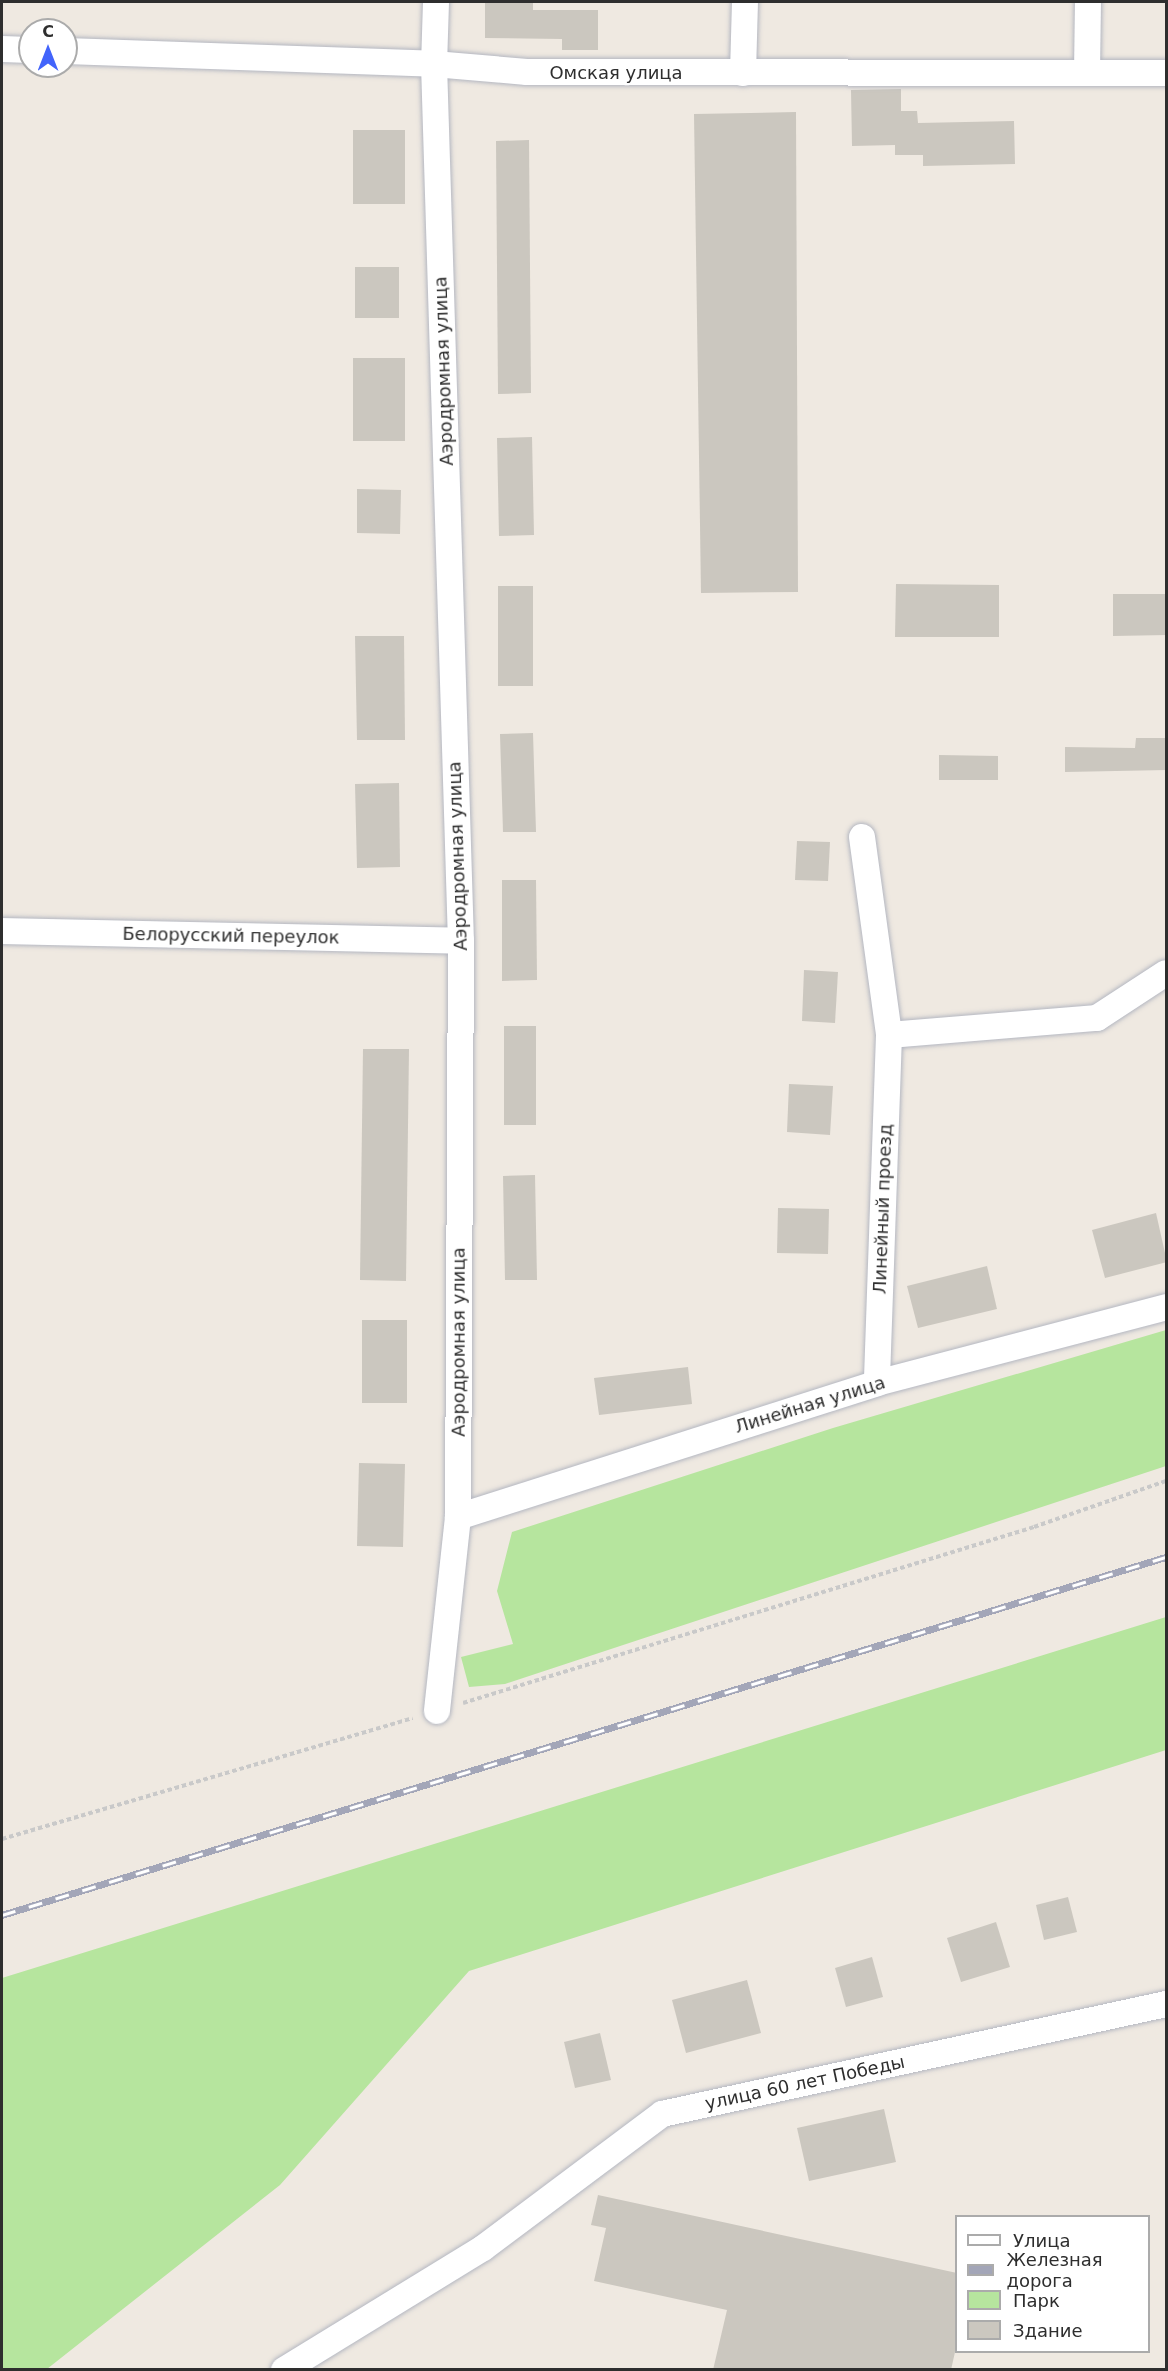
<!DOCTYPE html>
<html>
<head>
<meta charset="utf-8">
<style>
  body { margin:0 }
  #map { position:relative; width:1168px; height:2371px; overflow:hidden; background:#efe9e1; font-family:"DejaVu Sans",sans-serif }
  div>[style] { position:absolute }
  .green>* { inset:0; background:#b6e59e }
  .building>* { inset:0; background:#cbc7bf }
  .path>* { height:4px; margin-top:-2px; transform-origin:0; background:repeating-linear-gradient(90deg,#c9c9c9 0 4.5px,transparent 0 7.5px) }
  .roads { filter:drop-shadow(0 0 2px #b4b7c1) drop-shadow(0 0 2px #b4b7c1) }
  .minor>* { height:26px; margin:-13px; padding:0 13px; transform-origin:13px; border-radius:13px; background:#fff }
  .rail>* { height:7px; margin-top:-3.5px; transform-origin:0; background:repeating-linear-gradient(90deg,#fff 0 14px,#a3a6b8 0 28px); box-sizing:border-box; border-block:2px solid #a3a6b8 }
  span { translate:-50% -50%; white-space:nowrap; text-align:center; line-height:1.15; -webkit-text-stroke:4.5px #fff; paint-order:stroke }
  .street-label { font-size:18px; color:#2e2e2e }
  .frame { position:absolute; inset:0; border:3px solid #2e2e2e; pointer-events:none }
  .legend { position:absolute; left:955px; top:2215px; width:195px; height:138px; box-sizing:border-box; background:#fff; border:2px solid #ababab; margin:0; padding:8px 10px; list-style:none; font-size:18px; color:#2e2e2e }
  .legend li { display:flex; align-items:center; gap:12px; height:30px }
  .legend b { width:30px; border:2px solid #ababab }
  .north { position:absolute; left:18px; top:18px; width:60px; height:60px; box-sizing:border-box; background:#fff; border:2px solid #ababab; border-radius:50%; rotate:0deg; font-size:16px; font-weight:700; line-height:24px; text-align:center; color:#2e2e2e }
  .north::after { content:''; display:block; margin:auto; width:21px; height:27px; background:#4264fb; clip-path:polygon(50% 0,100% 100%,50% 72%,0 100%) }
</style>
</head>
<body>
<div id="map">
  <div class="green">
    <i style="clip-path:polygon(1166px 1330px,1166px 1466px,505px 1684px,469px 1687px,461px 1657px,513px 1644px,497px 1591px,512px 1532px,833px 1428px)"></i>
    <i style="clip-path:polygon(1166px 1617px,1166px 1750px,469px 1971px,280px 2185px,47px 2369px,2px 2369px,2px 1978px)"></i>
  </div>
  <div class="building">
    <i style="clip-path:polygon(485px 2px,533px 2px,533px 10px,598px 10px,598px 50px,562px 50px,562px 39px,485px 38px)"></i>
    <i style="clip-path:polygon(901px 89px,901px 111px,917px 111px,918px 123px,1014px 121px,1015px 164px,923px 166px,923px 155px,895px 155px,895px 145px,852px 146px,851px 90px)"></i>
    <i style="clip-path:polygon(796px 112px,798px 592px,701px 593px,694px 114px)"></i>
    <i style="clip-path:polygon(353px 130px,405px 130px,405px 204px,353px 204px)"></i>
    <i style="clip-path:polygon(529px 140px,531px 393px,498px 394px,496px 141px)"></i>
    <i style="clip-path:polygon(355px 267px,399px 267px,399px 318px,355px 318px)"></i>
    <i style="clip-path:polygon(353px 358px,405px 358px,405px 441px,353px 441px)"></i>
    <i style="clip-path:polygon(532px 437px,534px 535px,499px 536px,497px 438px)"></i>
    <i style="clip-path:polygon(357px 489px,401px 490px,400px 534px,357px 533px)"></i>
    <i style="clip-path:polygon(896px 584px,999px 585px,999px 637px,895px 637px)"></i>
    <i style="clip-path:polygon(498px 586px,533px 586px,533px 686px,498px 686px)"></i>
    <i style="clip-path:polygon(1113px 594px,1167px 594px,1167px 635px,1113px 636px)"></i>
    <i style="clip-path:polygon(355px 636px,404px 636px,405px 740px,357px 740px)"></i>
    <i style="clip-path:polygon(533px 733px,536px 832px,503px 832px,500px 734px)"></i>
    <i style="clip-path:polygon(1136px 738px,1167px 738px,1167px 770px,1065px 772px,1065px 747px,1135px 748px)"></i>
    <i style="clip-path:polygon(939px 755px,998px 756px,998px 780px,939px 780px)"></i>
    <i style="clip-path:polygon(399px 783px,400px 867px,357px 868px,355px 784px)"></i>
    <i style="clip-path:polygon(797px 841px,830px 842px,828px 881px,795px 880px)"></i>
    <i style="clip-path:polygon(502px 880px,536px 880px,537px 980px,502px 981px)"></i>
    <i style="clip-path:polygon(804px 970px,838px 972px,835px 1023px,802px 1021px)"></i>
    <i style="clip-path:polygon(504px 1026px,536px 1026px,536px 1125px,504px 1125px)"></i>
    <i style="clip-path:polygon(363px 1049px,409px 1049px,406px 1281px,360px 1280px)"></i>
    <i style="clip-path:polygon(789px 1084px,833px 1086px,830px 1135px,787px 1132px)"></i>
    <i style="clip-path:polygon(535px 1175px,537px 1280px,505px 1280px,503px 1176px)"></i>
    <i style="clip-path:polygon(778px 1208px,829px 1209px,828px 1254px,777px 1253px)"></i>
    <i style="clip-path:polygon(1156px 1213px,1167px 1262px,1105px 1278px,1092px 1230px)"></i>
    <i style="clip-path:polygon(987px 1266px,997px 1309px,918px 1328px,907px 1286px)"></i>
    <i style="clip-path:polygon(362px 1320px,407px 1320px,407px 1403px,362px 1403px)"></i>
    <i style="clip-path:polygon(688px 1367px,692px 1404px,599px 1415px,594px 1378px)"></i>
    <i style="clip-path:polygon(359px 1463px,405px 1464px,403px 1547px,357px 1546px)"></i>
    <i style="clip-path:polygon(1068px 1897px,1077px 1932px,1044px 1940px,1036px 1905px)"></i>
    <i style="clip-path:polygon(996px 1922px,1010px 1967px,961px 1982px,947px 1938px)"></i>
    <i style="clip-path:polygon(872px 1957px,883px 1997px,846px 2007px,835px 1968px)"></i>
    <i style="clip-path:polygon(747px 1980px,761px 2033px,686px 2053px,672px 2000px)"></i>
    <i style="clip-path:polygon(600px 2033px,611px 2080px,575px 2088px,564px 2042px)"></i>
    <i style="clip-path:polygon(884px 2109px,896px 2162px,809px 2181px,797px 2128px)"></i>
    <i style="clip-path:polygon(598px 2195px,957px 2273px,957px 2343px,951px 2370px,713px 2370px,727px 2310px,594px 2281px,606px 2228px,591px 2225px)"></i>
  </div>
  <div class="path">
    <i style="left:463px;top:1703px;width:598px;rotate:-17.13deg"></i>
    <i style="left:1034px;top:1527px;width:140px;rotate:-19.2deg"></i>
    <i style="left:2px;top:1839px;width:428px;rotate:-16.4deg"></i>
  </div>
  <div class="roads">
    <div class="minor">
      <i style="left:436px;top:2px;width:62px;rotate:91.8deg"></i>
      <i style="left:434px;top:64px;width:877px;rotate:88.24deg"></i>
      <i style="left:461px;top:941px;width:576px;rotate:90.3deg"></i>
      <i style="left:458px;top:1517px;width:195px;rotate:96.2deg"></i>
      <i style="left:2px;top:49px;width:28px;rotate:2deg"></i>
      <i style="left:66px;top:51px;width:368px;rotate:2deg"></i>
      <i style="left:434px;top:64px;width:93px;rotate:4.9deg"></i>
      <i style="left:527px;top:72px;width:639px;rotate:0.09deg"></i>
      <i style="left:1087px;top:72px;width:70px;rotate:-89.2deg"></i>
      <i style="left:743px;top:73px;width:71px;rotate:-88.4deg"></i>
      <i style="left:862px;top:837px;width:200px;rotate:82.2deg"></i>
      <i style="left:889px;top:1035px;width:348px;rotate:92deg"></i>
      <i style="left:2px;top:931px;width:459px;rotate:1.2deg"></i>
      <i style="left:889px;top:1035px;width:209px;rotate:-4.7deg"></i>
      <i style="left:1097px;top:1018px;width:82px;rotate:-33.1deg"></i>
      <i style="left:458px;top:1517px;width:440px;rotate:-17.7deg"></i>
      <i style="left:877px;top:1383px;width:299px;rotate:-14.7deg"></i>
      <i style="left:284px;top:2370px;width:233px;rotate:-31.5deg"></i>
      <i style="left:483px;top:2248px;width:224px;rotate:-36.8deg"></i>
      <i style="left:662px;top:2114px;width:516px;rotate:-12.31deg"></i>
    </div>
  </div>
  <div class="rail">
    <i style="left:2px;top:1915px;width:1218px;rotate:-17.1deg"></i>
  </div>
  <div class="street-label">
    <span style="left:616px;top:73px">Омская улица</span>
    <span style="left:444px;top:371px;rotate:-92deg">Аэродромная улица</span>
    <span style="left:458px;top:856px;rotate:-92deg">Аэродромная улица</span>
    <span style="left:231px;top:936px;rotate:1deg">Белорусский переулок</span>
    <span style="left:883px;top:1209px;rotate:-88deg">Линейный проезд</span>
    <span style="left:459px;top:1342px;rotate:-90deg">Аэродромная улица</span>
    <span style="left:810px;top:1405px;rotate:-17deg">Линейная улица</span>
    <span style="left:805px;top:2083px;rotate:-12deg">улица 60 лет Победы</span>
  </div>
  <div class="frame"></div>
  <ul class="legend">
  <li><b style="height:8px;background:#fff"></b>Улица</li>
  <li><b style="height:8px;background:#a3a6b8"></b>Железная дорога</li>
  <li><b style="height:16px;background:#b6e59e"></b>Парк</li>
  <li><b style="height:16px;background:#cbc7bf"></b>Здание</li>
  </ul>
  <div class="north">С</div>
</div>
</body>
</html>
